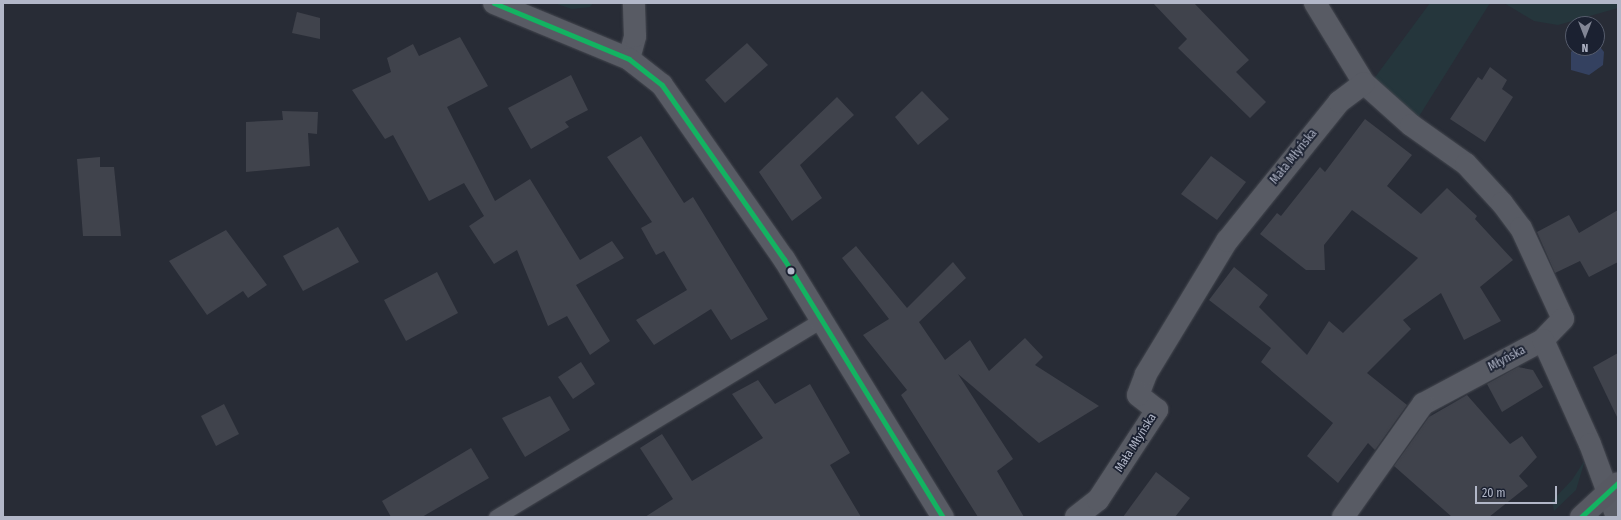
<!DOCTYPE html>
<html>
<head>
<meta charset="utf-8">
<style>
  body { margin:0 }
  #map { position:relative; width:1621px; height:520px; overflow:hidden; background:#282c36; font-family:"Fira Sans Condensed",sans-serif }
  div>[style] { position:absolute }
  .green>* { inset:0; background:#25363c }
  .water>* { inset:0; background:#344160 }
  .building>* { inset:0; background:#40434c }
  .roads { filter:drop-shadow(0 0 1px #44474f) drop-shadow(0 0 1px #44474f) }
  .service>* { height:15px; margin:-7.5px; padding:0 7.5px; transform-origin:7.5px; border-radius:7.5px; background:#585b64 }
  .minor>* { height:22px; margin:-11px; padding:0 11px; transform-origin:11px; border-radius:11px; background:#585b64 }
  .tertiary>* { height:22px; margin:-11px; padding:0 11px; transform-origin:11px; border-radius:11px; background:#585b64 }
  .secondary>* { height:22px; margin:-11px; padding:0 11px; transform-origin:11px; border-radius:11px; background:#575962 }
  .bus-1>* { height:5px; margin:-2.5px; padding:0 2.5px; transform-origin:2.5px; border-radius:2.5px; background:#13b361 }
  .dots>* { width:11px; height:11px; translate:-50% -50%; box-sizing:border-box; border:2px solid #1b2131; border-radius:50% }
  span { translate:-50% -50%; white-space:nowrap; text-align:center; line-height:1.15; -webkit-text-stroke:3.5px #1b2131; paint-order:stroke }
  .street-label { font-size:12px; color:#b2b7c8 }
  .frame { position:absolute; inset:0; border:4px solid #b2b7c8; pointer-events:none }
  .north { position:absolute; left:1565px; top:16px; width:40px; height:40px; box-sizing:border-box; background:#1b2131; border:1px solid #575d6d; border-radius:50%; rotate:180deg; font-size:11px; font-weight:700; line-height:16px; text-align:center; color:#b2b7c8 }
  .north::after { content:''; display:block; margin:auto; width:14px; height:18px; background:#828695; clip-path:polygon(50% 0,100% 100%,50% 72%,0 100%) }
  .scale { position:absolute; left:1475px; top:486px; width:82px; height:18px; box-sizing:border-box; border:2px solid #b2b7c8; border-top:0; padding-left:5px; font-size:12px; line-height:14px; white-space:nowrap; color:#b2b7c8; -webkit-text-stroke:3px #1b2131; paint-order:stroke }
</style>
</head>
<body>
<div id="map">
  <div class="green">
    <i style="clip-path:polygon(554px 3px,593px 3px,590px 7px,572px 9px)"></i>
    <i style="clip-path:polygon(1430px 3px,1490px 3px,1418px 118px,1373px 80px)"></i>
    <i style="clip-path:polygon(1504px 3px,1618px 3px,1618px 8px,1558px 25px,1534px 21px)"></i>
    <i style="clip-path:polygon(1585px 460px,1576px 490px,1554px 511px,1552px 501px,1572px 480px)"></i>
  </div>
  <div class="water">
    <i style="clip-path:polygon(1597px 43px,1604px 52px,1603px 65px,1589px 75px,1571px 70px,1571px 52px,1575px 48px,1597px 48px)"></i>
  </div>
  <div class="building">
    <i style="clip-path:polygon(1153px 3px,1194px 3px,1249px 60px,1236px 72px,1266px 102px,1250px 118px,1178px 48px,1187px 39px)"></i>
    <i style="clip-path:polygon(297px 12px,320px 18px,320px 39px,292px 33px)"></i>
    <i style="clip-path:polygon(460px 37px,488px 86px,447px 107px,495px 201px,530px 179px,580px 260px,612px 241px,624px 258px,576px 285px,610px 341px,590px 355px,567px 316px,548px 326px,517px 250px,494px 264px,469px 226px,484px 216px,464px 183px,429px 201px,393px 135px,385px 139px,352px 90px,391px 72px,387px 58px,413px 44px,419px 56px)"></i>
    <i style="clip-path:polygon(747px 43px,768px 65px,725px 103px,705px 80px)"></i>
    <i style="clip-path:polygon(1490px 67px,1507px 80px,1502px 89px,1513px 97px,1485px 142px,1450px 119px,1478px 77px,1482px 80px)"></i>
    <i style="clip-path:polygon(571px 75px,588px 110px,565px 122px,569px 127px,531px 149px,508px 108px)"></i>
    <i style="clip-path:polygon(922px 91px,949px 119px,918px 145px,895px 117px)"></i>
    <i style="clip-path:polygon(837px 97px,854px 115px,800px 165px,822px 198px,792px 221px,759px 172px)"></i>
    <i style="clip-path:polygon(282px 111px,318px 112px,317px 134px,308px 133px,310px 166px,246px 172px,246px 122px,283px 120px)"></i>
    <i style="clip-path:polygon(1365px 119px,1412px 155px,1387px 186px,1421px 214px,1447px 188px,1477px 216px,1475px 219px,1513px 260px,1480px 287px,1501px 321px,1464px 340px,1441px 293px,1403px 320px,1411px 329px,1367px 373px,1407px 405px,1375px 450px,1368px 443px,1338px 483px,1307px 456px,1333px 423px,1261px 362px,1271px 348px,1209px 300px,1234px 267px,1268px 295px,1259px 307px,1307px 355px,1329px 321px,1343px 333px,1418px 258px,1352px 210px,1324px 245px,1325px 270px,1306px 270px,1260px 234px,1277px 213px,1281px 216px,1320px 167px,1325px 172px)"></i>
    <i style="clip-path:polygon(641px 136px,684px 203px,693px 197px,768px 319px,731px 340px,711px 309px,654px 345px,636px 320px,687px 290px,664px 251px,656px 255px,641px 228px,652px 222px,607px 157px)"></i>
    <i style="clip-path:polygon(1211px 156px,1246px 182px,1217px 220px,1181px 194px)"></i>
    <i style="clip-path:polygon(100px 157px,100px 167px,114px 167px,121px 236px,83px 236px,77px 159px)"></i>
    <i style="clip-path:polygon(1618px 210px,1618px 262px,1589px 277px,1580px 261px,1555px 273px,1537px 232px,1569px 215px,1579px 233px)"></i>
    <i style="clip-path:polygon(338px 227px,359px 262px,303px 291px,283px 256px)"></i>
    <i style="clip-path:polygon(226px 230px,267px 285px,248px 298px,243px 291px,207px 315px,169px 261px)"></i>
    <i style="clip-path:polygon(856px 246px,907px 308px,953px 262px,966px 278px,919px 322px,945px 360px,970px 340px,989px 371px,1025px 338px,1043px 357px,1035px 365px,1099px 406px,1039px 443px,958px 374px,1013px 459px,997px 471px,1024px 517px,978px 517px,901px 395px,907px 390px,863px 335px,889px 319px,842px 258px)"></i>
    <i style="clip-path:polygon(437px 272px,458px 313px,406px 341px,384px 300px)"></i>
    <i style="clip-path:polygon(1618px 353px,1618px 419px,1593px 367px)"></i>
    <i style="clip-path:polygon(581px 362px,595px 384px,573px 399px,558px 377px)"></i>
    <i style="clip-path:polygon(1518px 367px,1533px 370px,1543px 387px,1502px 412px,1487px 384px)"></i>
    <i style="clip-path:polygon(758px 380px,775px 404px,810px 384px,850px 453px,830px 465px,861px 517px,645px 517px,673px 499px,640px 448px,662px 434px,692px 481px,763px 438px,732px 394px)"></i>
    <i style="clip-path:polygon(1467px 395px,1510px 444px,1522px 436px,1537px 457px,1519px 476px,1528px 486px,1489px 517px,1452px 517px,1394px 466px,1429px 417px)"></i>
    <i style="clip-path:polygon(550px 396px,570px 430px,525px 457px,502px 418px)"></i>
    <i style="clip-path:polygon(224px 404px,239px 434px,216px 446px,201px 416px)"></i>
    <i style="clip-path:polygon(471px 448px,489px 478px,422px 517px,391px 517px,382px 501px)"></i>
    <i style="clip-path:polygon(1156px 472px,1190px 498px,1175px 517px,1123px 517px)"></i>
  </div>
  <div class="roads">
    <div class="service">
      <i style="left:496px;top:517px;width:380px;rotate:-31.2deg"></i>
    </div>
    <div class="minor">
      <i style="left:1315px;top:3px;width:94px;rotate:58.5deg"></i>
      <i style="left:1364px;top:83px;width:63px;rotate:41.8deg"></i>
      <i style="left:1411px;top:125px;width:67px;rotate:35.3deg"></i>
      <i style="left:1466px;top:164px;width:53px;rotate:47.3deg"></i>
      <i style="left:1502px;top:203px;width:31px;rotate:53deg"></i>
      <i style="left:1521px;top:228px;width:100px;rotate:65.2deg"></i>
      <i style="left:1563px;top:319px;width:29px;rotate:134deg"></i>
      <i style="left:1543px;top:340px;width:136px;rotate:151.9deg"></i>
      <i style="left:1423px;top:404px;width:138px;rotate:125.3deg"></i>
      <i style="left:629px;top:59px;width:24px;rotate:-75deg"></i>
      <i style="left:635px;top:36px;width:33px;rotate:-92deg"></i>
      <i style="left:1543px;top:340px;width:114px;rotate:65.7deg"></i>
      <i style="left:1590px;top:444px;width:78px;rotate:69.7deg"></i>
      <i style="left:1076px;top:517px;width:28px;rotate:-38deg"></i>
      <i style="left:1098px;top:500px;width:108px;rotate:-56.8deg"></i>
      <i style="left:1157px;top:410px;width:24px;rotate:-142deg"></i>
      <i style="left:1138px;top:395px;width:22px;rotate:-69deg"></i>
      <i style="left:1146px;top:374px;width:156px;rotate:-58.7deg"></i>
      <i style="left:1227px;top:241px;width:179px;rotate:-51.1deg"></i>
      <i style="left:1339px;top:102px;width:31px;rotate:-37deg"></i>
    </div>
    <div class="tertiary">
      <i style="left:494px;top:3px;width:146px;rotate:22.5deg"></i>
      <i style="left:629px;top:59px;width:42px;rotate:38.2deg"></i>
      <i style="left:662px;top:85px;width:213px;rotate:55deg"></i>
      <i style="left:784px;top:259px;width:303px;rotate:58.4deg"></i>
    </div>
    <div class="secondary">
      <i style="left:1581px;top:517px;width:50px;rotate:-42.6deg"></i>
    </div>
  </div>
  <div class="bus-1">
    <i style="left:494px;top:3px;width:146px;rotate:22.5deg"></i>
    <i style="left:629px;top:59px;width:42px;rotate:38.2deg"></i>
    <i style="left:662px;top:85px;width:213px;rotate:55deg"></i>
    <i style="left:784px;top:259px;width:303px;rotate:58.4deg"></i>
    <i style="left:1581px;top:517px;width:50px;rotate:-42.6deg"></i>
  </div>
  <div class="dots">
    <i style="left:791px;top:271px;background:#b2b7c8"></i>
  </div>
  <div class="street-label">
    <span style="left:1294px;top:157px;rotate:-51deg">Mała Młyńska</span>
    <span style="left:1507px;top:359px;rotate:-28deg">Młyńska</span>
    <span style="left:1136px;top:443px;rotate:-58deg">Mała Młyńska</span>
  </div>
  <div class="frame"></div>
  <div class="north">N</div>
  <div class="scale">20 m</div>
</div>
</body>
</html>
